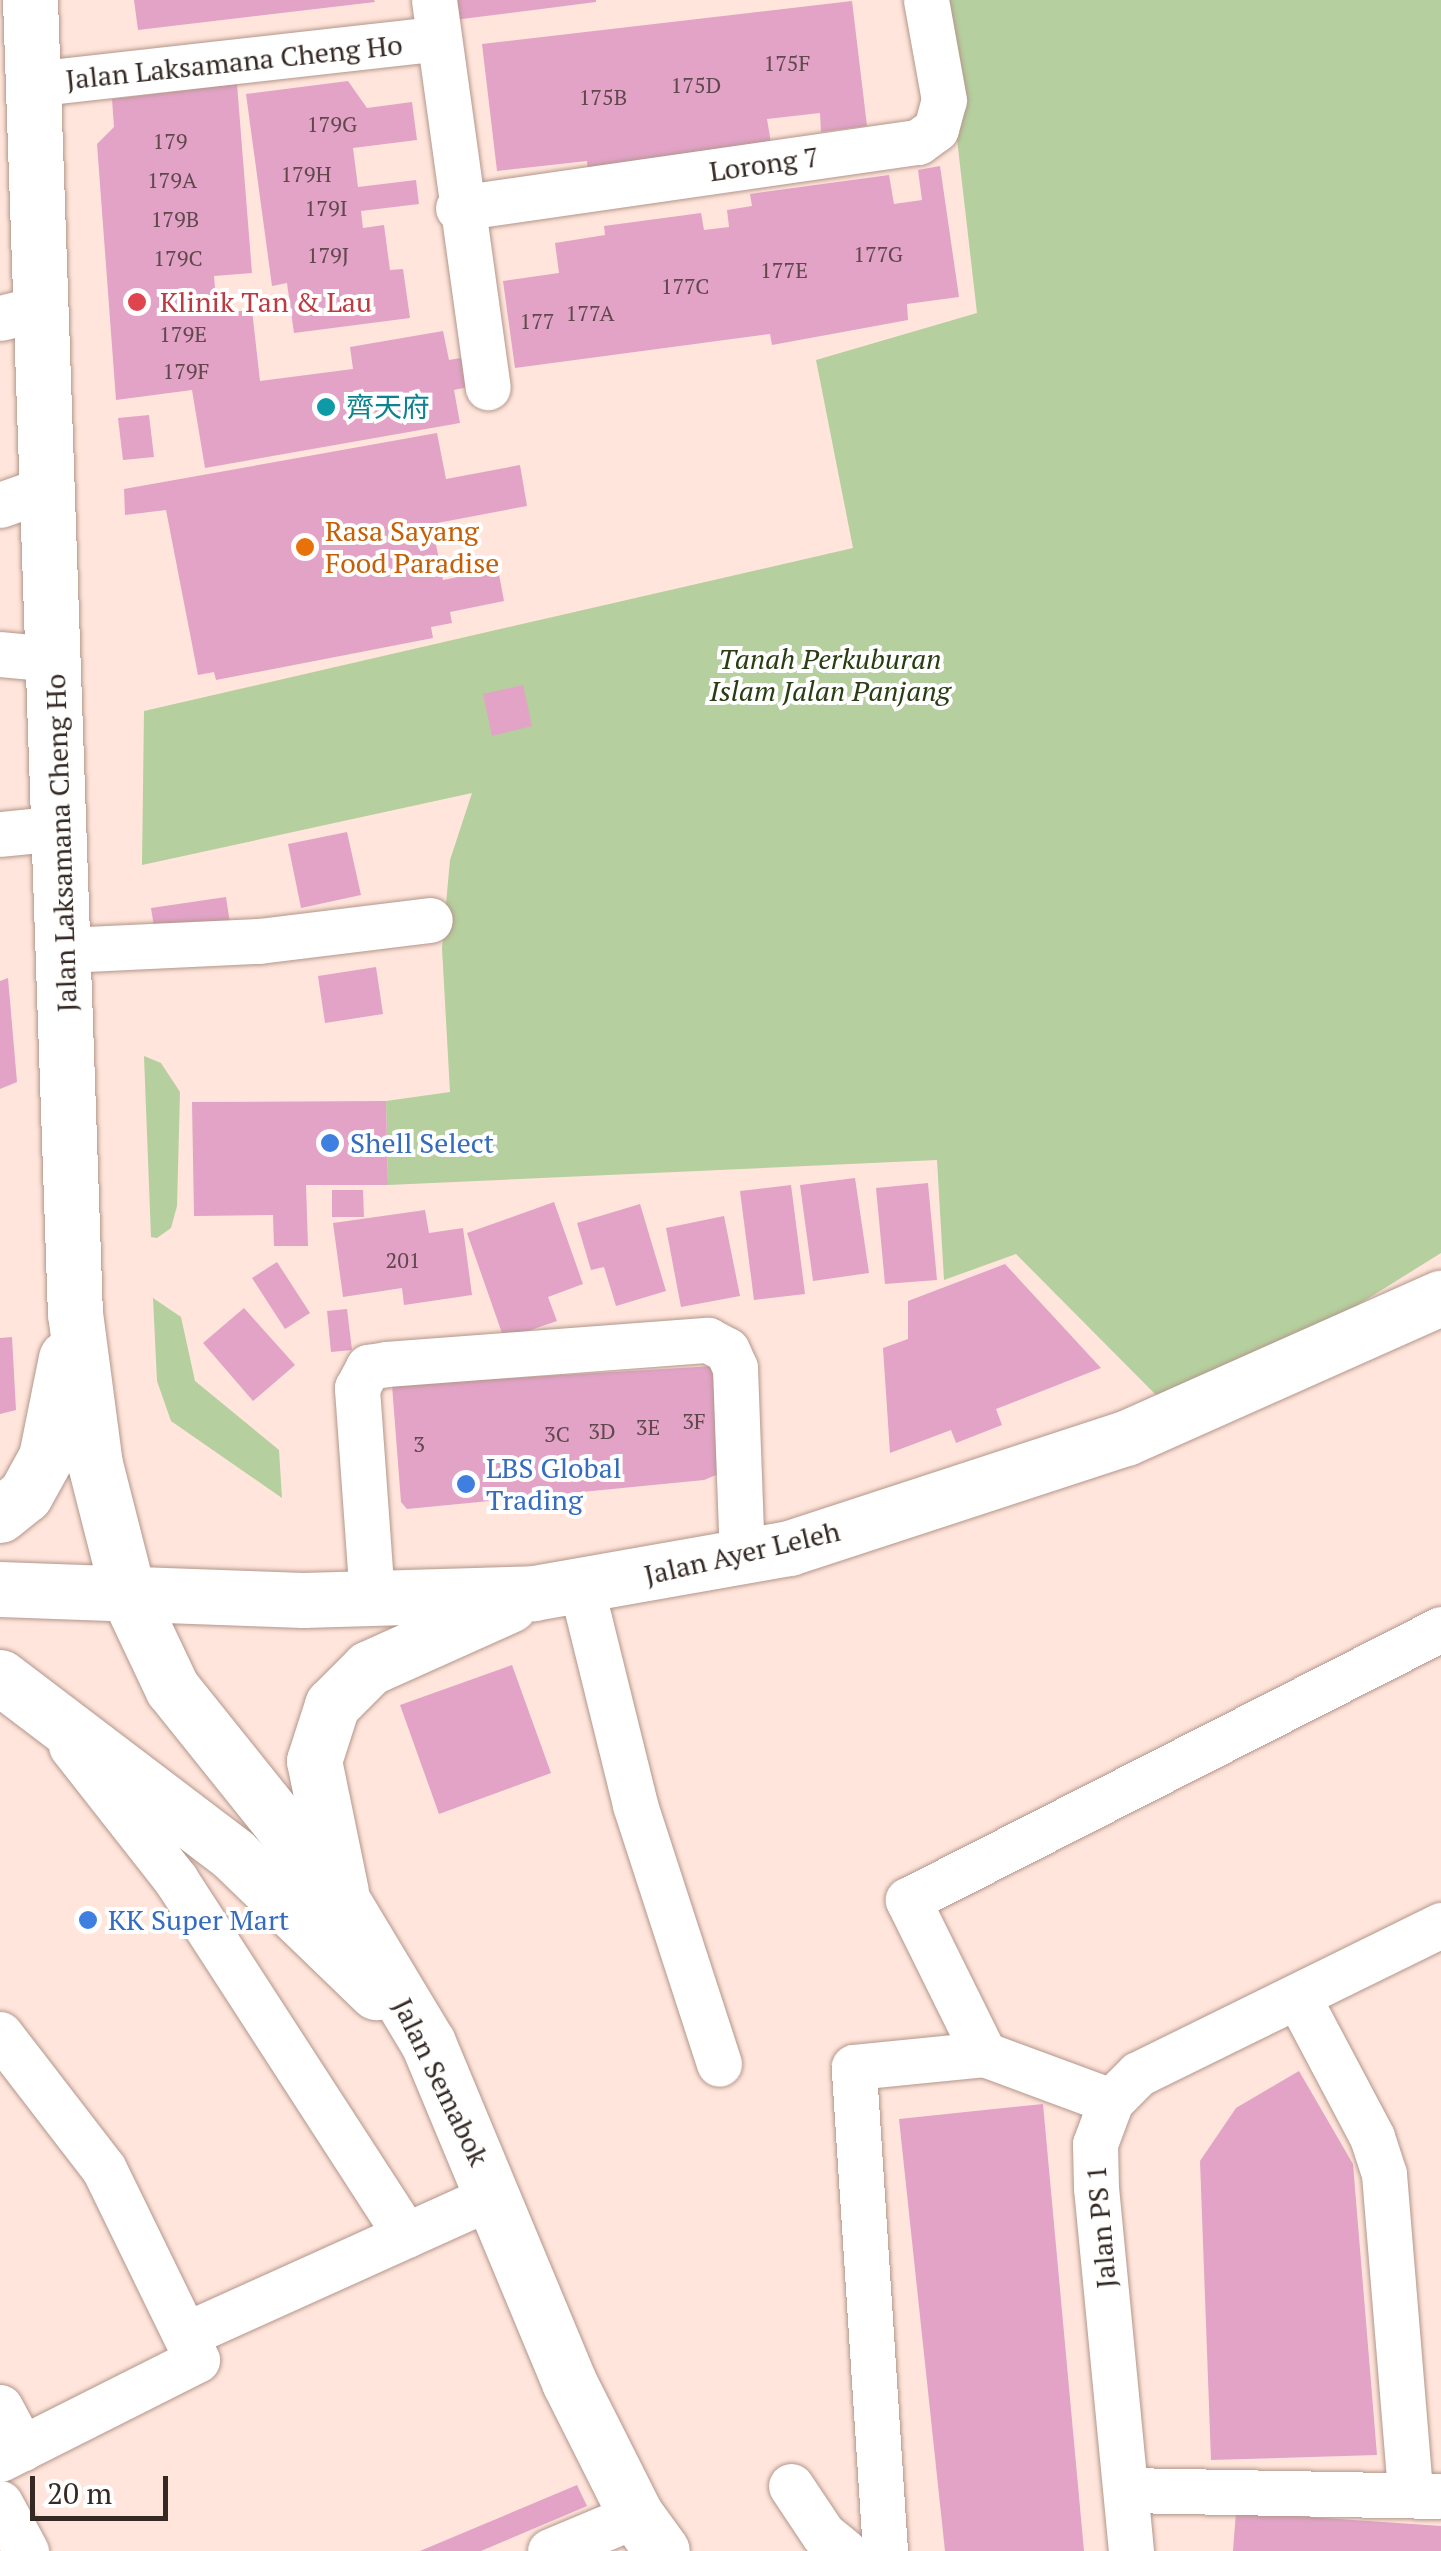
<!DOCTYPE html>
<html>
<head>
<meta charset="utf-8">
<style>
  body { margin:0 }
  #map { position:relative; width:1441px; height:2551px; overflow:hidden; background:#ffe5db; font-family:"PT Serif","Noto Sans SC",serif }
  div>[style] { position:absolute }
  .green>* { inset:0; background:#b5cf9e }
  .building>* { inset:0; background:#e2a3c7 }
  .roads { filter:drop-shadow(0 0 2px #b4968b) drop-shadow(0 0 2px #b4968b) }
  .minor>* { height:45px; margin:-22.5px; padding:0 22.5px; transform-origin:22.5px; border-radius:22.5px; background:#fff }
  .major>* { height:55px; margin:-27.5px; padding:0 27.5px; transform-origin:27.5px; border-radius:27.5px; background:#fff }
  .dots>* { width:28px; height:28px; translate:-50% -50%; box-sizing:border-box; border:5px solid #fff; border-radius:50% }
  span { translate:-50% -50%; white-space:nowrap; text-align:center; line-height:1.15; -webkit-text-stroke:8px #fff; paint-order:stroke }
  .number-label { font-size:22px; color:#60484d }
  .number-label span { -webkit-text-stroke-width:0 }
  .street-label { font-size:28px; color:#352924 }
  .health-label { font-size:28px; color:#be3a42 }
  .left { translate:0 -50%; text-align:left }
  .culture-label { font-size:28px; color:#0d838f }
  .food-label { font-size:28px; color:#c56008 }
  .park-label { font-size:28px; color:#293d12; font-style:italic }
  .shop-label { font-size:28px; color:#366cbe }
  .scale { position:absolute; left:30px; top:2476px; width:138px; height:45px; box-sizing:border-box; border:5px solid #352924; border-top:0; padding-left:12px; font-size:30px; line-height:35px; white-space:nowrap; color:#352924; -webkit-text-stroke:8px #fff; paint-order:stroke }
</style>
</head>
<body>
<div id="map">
  <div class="green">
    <i style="clip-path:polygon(941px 0,1441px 0,1441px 1253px,1340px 1316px,1157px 1396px,1016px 1254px,944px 1280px,937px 1160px,388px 1185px,386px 1101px,450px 1092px,442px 948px,450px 860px,472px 793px,142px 865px,144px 711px,853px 548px,816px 360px,977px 313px)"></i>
    <i style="clip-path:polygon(144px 1056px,161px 1063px,180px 1092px,177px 1206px,171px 1228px,157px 1238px,151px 1237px)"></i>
    <i style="clip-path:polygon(153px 1298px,181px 1317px,195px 1381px,279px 1450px,282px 1498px,171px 1421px,157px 1381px)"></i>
  </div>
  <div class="building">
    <i style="clip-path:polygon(134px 0,374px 0,375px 2px,138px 30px)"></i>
    <i style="clip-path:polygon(452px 0,596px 0,596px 2px,454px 20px)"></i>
    <i style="clip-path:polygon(852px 1px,867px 126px,821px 132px,820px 113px,767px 119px,771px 143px,588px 172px,587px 161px,497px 171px,482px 44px)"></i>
    <i style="clip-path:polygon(348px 81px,367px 108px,412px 102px,417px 140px,353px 148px,358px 187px,416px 180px,419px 204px,361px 211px,363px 228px,384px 225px,390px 270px,403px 269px,410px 318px,294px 333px,287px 283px,272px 286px,246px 94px)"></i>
    <i style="clip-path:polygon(237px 84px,252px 273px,214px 276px,217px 313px,252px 310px,260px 381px,353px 369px,350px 347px,443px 331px,449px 360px,472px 356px,478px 385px,454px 390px,460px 423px,205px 468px,192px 390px,116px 400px,97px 144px,114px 127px,112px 99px)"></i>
    <i style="clip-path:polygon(940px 166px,959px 297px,907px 304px,908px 320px,772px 345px,770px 334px,515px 368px,503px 281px,559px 273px,555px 243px,605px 235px,604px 226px,701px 213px,704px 230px,729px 227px,727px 210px,752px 206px,750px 194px,889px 175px,894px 204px,922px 200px,918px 170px)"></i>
    <i style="clip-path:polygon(149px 415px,154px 457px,123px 460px,118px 418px)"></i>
    <i style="clip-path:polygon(437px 433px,446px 479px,520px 465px,527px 506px,432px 524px,443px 580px,498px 569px,504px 601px,450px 612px,452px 623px,431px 627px,433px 638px,216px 680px,214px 672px,198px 675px,166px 510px,125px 515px,124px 489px)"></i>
    <i style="clip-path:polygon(523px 685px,532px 726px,492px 736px,483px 694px)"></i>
    <i style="clip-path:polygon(347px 832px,361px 895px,301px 908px,288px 844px)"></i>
    <i style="clip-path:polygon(226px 897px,230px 923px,155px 933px,151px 908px)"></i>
    <i style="clip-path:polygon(376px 967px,383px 1014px,325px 1023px,318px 976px)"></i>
    <i style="clip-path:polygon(8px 978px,17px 1082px,0 1089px,0 981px)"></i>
    <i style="clip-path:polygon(386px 1101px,388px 1185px,306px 1185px,308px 1246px,274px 1246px,273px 1215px,194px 1216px,192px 1102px)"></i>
    <i style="clip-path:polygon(855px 1178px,869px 1273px,813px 1281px,800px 1185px)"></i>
    <i style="clip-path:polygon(928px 1183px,937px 1280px,885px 1284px,876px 1188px)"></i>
    <i style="clip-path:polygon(791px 1185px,805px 1294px,754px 1300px,740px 1191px)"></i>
    <i style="clip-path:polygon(332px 1190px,363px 1190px,364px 1217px,332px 1217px)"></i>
    <i style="clip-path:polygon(554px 1202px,583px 1284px,548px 1297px,557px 1321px,504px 1339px,467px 1233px)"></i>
    <i style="clip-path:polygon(640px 1204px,666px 1291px,616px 1306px,604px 1267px,591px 1270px,577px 1223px)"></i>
    <i style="clip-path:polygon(425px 1210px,429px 1233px,463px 1228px,472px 1295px,404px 1305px,402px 1288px,343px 1297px,333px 1223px)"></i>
    <i style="clip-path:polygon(724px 1216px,740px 1296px,681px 1307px,666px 1228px)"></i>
    <i style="clip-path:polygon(277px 1262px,310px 1313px,285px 1329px,252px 1278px)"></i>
    <i style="clip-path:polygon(1005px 1264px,1101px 1368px,996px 1409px,1002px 1425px,956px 1443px,951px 1430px,890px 1453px,883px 1348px,908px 1339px,908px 1301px)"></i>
    <i style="clip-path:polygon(244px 1308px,295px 1365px,253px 1401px,203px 1343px)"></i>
    <i style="clip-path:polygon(347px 1309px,352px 1350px,331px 1352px,327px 1311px)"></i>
    <i style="clip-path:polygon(12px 1337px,16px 1410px,0 1414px,0 1338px)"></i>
    <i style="clip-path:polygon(714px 1366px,721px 1473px,704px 1480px,407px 1509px,401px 1502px,392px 1385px)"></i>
    <i style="clip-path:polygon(512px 1665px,551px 1773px,439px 1814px,400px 1705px)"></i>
    <i style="clip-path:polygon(1299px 2071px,1353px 2164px,1377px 2455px,1211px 2460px,1200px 2161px,1236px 2108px)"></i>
    <i style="clip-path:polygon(1043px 2104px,1084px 2551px,945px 2551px,899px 2119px)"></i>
    <i style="clip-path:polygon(577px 2485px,587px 2506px,481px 2551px,420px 2551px)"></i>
    <i style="clip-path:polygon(1236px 2512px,1441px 2526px,1441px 2551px,1233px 2551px)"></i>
  </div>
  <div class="roads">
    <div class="minor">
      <i style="left:434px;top:0;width:391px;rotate:82.1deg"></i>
      <i style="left:32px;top:84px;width:406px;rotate:-6.4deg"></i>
      <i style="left:458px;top:208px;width:465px;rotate:-8.2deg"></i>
      <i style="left:918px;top:142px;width:22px;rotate:-36deg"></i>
      <i style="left:936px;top:129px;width:30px;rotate:-75deg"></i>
      <i style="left:944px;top:100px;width:102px;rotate:-100.2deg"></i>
      <i style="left:0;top:318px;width:42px;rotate:-13.7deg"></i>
      <i style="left:0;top:505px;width:51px;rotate:-19.5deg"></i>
      <i style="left:0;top:654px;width:54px;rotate:5.3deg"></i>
      <i style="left:0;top:834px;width:60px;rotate:-5.7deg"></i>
      <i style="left:65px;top:950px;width:194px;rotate:-2.7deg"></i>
      <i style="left:259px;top:941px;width:172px;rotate:-7deg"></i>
      <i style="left:581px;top:1586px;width:226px;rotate:76.1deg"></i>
      <i style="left:635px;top:1805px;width:272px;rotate:72deg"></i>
      <i style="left:372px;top:1598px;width:211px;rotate:-94.1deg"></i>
      <i style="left:357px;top:1388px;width:24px;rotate:-62deg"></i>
      <i style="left:368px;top:1367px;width:18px;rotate:-9deg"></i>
      <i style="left:386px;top:1364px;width:323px;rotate:-4.3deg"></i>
      <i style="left:708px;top:1340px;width:21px;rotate:28deg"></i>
      <i style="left:727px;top:1350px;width:20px;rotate:66deg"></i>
      <i style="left:735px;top:1368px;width:190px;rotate:87.9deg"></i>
      <i style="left:71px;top:1746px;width:170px;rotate:51.9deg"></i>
      <i style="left:176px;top:1880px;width:423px;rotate:57.1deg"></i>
      <i style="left:1299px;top:1999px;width:156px;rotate:62.1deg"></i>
      <i style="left:1372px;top:2137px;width:39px;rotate:72deg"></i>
      <i style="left:1384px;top:2174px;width:320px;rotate:85.3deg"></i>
      <i style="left:0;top:2034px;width:170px;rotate:52.4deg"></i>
      <i style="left:104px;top:2169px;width:212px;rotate:64deg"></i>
      <i style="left:197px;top:2360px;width:220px;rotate:153.3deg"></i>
      <i style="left:984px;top:2054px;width:172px;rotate:-116.3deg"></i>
      <i style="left:908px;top:1900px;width:598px;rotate:-26.95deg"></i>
      <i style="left:187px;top:2334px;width:338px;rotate:-24.3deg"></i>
      <i style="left:0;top:2407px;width:47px;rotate:61.8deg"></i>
      <i style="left:791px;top:2486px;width:58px;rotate:56.3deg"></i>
      <i style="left:823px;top:2534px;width:27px;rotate:39deg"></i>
      <i style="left:1127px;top:2490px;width:312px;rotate:1.1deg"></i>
      <i style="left:0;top:2503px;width:55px;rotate:61.6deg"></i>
      <i style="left:550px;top:2551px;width:93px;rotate:-22.7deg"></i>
      <i style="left:885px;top:2551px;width:485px;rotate:-93.7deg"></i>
      <i style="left:854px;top:2067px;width:131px;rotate:-5.7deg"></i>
      <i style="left:984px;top:2054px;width:135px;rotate:20.3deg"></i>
      <i style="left:1131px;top:2551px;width:365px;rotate:-95.5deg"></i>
      <i style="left:1096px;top:2188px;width:44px;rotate:-91.3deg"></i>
      <i style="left:1095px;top:2144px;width:46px;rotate:-69.6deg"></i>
      <i style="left:1111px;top:2101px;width:38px;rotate:-45deg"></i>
      <i style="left:1138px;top:2074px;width:338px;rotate:-26.2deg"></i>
    </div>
    <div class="major">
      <i style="left:30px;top:0;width:1314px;rotate:88.04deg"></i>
      <i style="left:75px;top:1313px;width:152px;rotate:82.5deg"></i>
      <i style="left:95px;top:1464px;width:137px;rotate:75.7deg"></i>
      <i style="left:129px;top:1597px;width:101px;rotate:64.7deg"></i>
      <i style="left:172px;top:1688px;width:272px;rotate:51.3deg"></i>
      <i style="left:342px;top:1900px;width:167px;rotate:59deg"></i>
      <i style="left:428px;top:2043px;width:367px;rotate:67.4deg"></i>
      <i style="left:569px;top:2382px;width:149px;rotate:63.3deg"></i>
      <i style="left:636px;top:2515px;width:44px;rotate:54.2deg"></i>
      <i style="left:0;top:1515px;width:32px;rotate:-39deg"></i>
      <i style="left:25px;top:1495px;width:43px;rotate:-61.1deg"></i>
      <i style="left:46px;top:1457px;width:101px;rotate:-78.6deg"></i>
      <i style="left:0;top:1589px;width:303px;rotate:2.1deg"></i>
      <i style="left:303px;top:1600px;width:231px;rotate:-1.7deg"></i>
      <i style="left:534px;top:1593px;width:259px;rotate:-10deg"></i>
      <i style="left:789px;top:1548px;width:354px;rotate:-18.1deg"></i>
      <i style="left:1126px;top:1438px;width:345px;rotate:-24deg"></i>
      <i style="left:0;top:1677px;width:293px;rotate:37.2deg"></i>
      <i style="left:233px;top:1854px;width:199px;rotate:44deg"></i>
      <i style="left:341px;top:1892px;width:134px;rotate:-101.6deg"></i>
      <i style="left:314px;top:1761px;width:59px;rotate:-72.2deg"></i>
      <i style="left:332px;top:1705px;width:52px;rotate:-45deg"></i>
      <i style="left:369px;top:1668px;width:154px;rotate:-24.2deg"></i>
    </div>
  </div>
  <div class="dots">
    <i style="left:137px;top:302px;background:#e0444e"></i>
    <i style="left:326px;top:407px;background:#0f9aa8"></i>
    <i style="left:305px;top:547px;background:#e8710a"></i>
    <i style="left:330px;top:1143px;background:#3f7fe0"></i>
    <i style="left:466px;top:1484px;background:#3f7fe0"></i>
    <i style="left:88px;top:1920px;background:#3f7fe0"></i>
  </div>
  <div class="number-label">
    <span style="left:787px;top:63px">175F</span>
    <span style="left:696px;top:85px">175D</span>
    <span style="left:603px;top:97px">175B</span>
    <span style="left:332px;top:124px">179G</span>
    <span style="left:170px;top:141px">179</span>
    <span style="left:306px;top:174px">179H</span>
    <span style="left:172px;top:180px">179A</span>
    <span style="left:326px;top:208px">179I</span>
    <span style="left:175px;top:219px">179B</span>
    <span style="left:878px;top:254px">177G</span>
    <span style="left:328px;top:255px">179J</span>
    <span style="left:178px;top:258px">179C</span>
    <span style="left:784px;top:270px">177E</span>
    <span style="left:685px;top:286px">177C</span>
    <span style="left:590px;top:313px">177A</span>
    <span style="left:537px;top:321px">177</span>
    <span style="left:183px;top:334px">179E</span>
    <span style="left:186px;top:371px">179F</span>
    <span style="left:403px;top:1260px">201</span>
    <span style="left:694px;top:1421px">3F</span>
    <span style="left:648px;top:1427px">3E</span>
    <span style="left:602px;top:1431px">3D</span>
    <span style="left:557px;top:1434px">3C</span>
    <span style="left:419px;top:1444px">3</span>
  </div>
  <div class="street-label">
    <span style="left:234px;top:62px;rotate:-6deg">Jalan Laksamana Cheng Ho</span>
    <span style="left:764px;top:164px;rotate:-8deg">Lorong 7</span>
    <span style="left:61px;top:843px;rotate:-92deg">Jalan Laksamana Cheng Ho</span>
    <span style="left:742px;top:1553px;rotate:-13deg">Jalan Ayer Leleh</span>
    <span style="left:441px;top:2082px;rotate:64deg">Jalan Semabok</span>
    <span style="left:1101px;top:2227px;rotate:-95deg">Jalan PS 1</span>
  </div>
  <div class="health-label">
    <span class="left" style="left:160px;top:302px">Klinik Tan &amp; Lau</span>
  </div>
  <div class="culture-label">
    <span class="left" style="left:346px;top:407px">齊天府</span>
  </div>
  <div class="food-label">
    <span class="left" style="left:325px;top:547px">Rasa Sayang<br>Food Paradise</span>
  </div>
  <div class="park-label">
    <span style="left:830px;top:675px">Tanah Perkuburan<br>Islam Jalan Panjang</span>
  </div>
  <div class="shop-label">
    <span class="left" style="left:350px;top:1143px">Shell Select</span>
    <span class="left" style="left:486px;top:1484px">LBS Global<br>Trading</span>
    <span class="left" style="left:108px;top:1920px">KK Super Mart</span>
  </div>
  <div class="scale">20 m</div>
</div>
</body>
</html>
